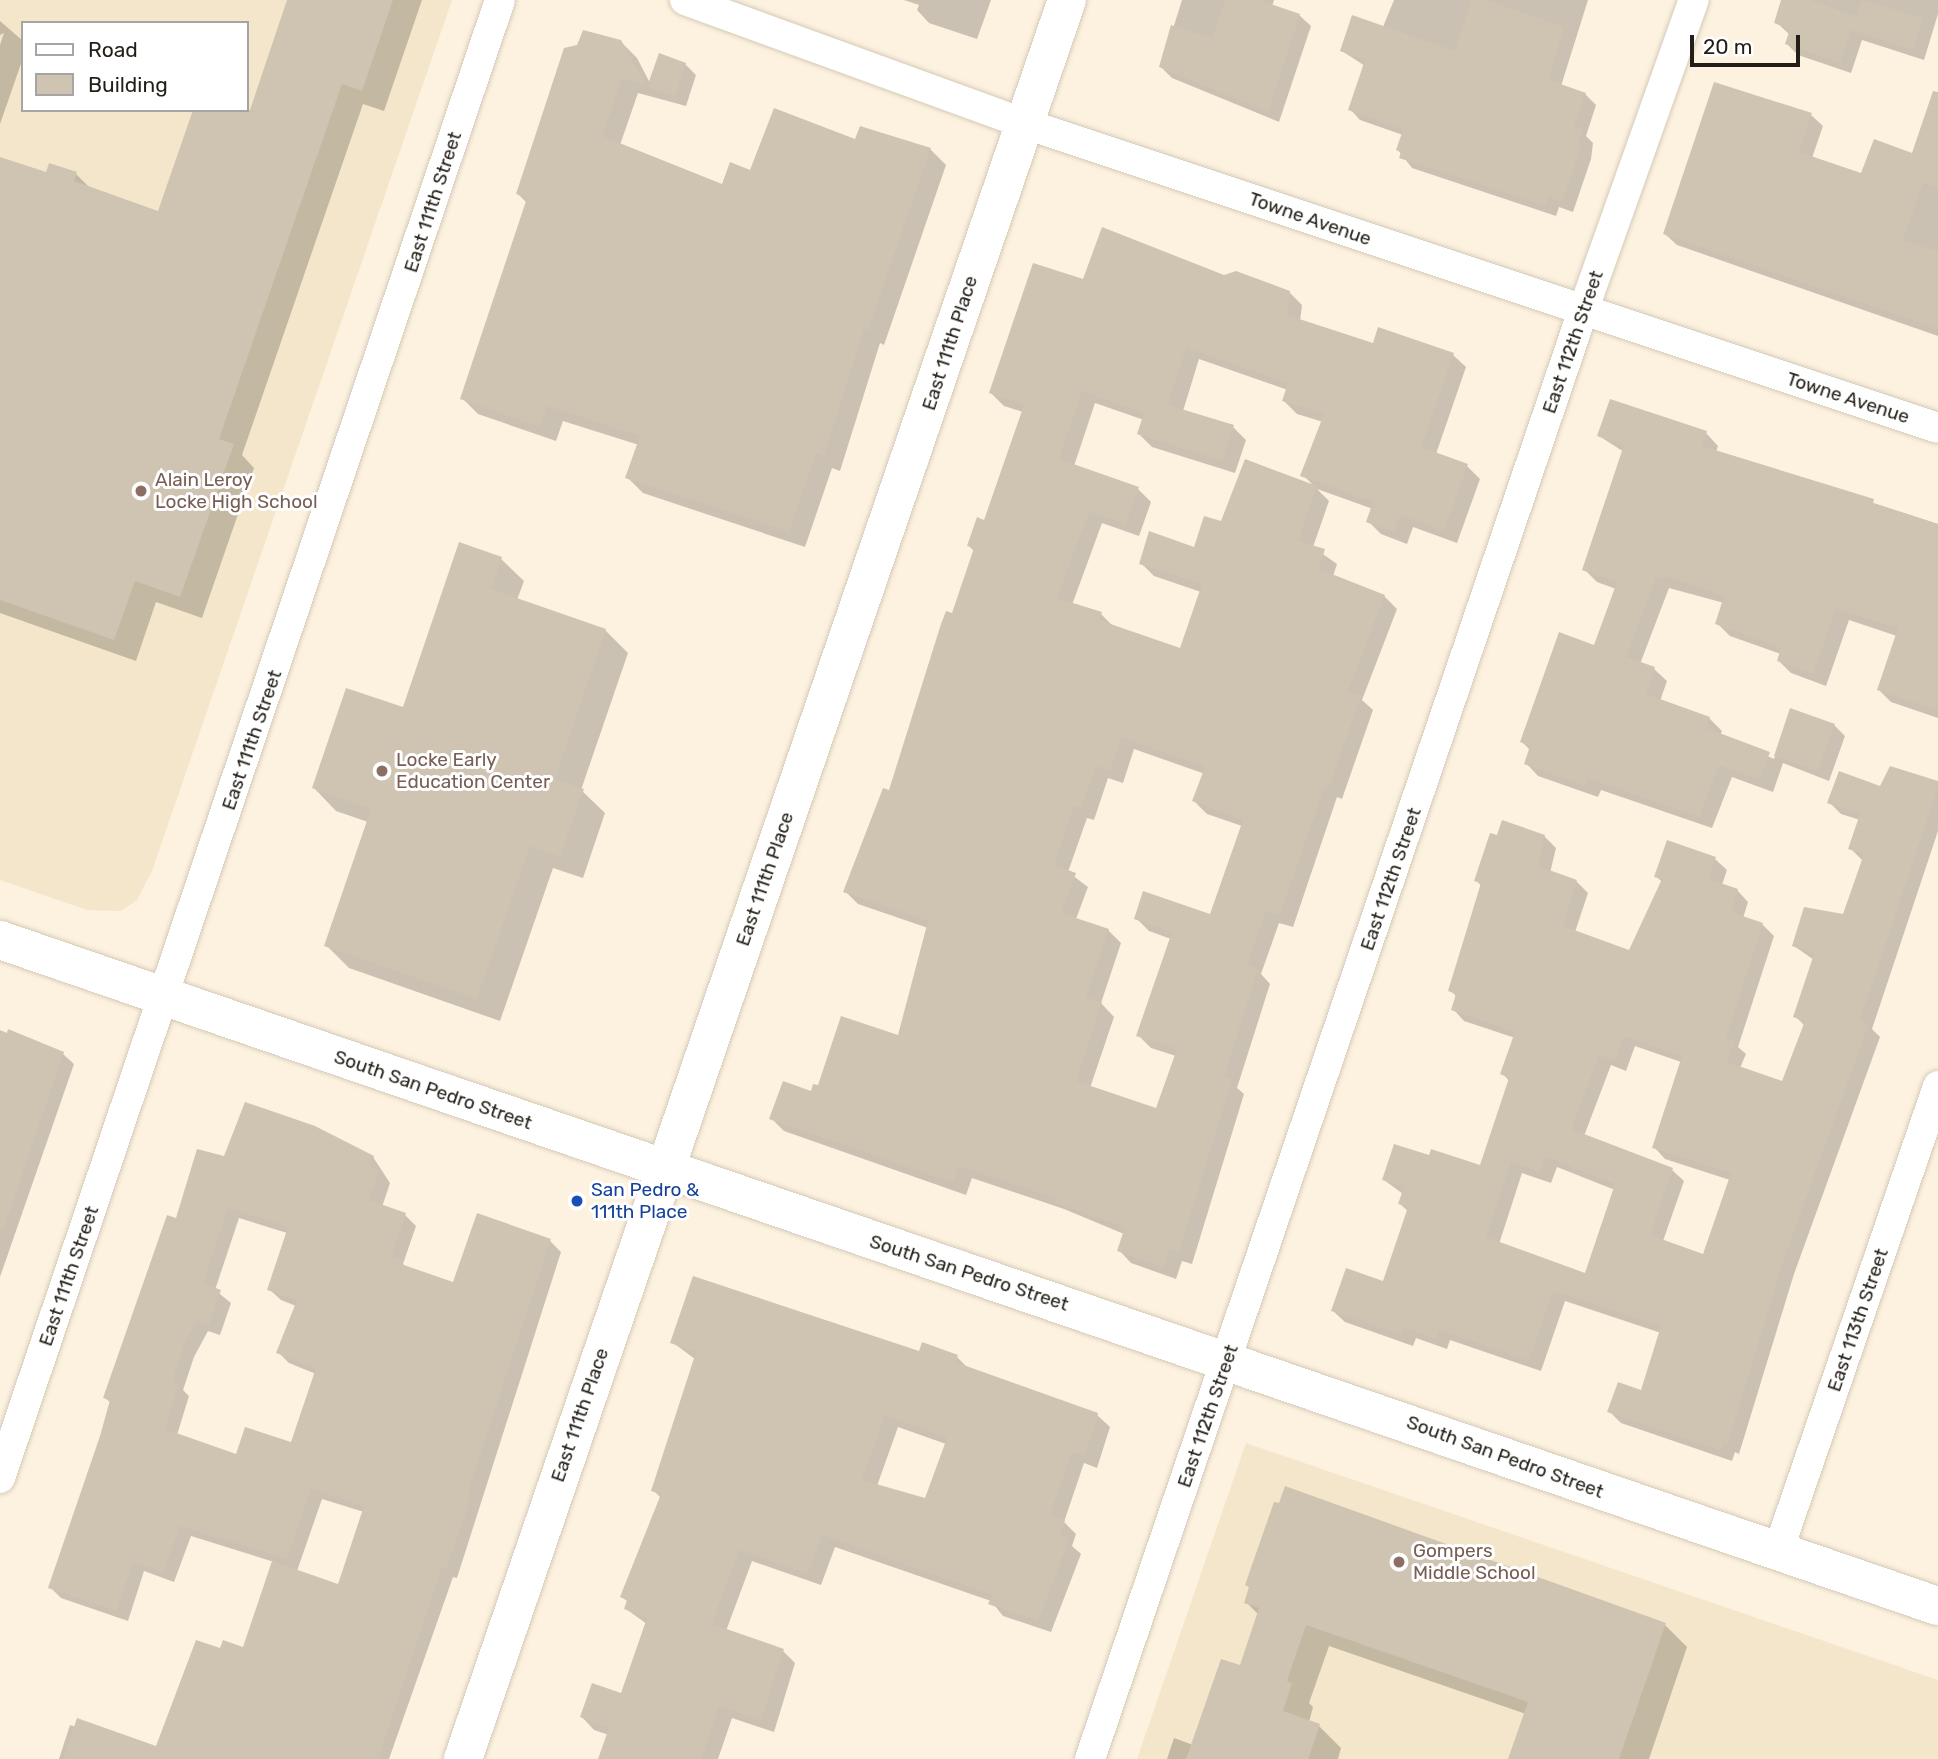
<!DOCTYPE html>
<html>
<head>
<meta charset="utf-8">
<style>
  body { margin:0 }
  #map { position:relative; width:1938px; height:1759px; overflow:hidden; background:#fdf2df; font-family:Rubik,sans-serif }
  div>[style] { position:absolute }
  .built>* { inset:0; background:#f4e6cb }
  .shadow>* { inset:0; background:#0003 }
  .building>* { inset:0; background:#cec4b1 }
  .roads { filter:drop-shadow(0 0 2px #d4cab7) drop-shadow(0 0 2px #d4cab7) }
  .street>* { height:30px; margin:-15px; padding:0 15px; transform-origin:15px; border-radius:15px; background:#fff }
  .secondary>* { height:38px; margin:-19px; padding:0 19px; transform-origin:19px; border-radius:19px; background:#fff }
  .dots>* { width:19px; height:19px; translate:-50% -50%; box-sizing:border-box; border:4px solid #fff; border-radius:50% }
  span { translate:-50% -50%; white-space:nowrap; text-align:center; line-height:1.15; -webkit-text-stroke:6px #fff; paint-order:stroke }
  .street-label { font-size:19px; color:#231f18 }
  .education-label { font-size:19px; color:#785e54 }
  .left { translate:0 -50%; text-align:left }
  .transit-label { font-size:19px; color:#164399 }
  .legend { position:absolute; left:21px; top:21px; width:228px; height:91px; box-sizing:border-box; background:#fff; border:2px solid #a7a5a3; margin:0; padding:9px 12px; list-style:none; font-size:21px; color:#231f18 }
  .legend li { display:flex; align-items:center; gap:14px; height:35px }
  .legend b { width:35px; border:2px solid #a7a5a3 }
  .scale { position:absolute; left:1690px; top:35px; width:110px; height:32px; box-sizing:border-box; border:4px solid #231f18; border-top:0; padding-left:9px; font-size:21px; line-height:24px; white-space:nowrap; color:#231f18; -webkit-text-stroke:5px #fff; paint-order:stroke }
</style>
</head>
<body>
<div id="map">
  <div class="built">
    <i style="clip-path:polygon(evenodd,0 0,452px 0,152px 871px,137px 900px,121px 911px,87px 910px,0 880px,0 0,23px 23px,247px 23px,247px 110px,23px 110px,23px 23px)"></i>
    <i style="clip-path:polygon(1246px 1443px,1938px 1680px,1938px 1759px,1137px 1759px)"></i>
  </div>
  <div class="shadow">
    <i style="clip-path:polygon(289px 0,422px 0,384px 111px,363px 104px,242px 455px,254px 468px,202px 618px,156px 602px,136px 661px,0 613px,0 159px,47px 175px,76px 174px,91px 189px,160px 213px,247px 109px,251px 111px)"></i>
    <i style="clip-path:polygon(904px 0,991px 0,977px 39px,929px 23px,917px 10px,919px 5px)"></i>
    <i style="clip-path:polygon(1182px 0,1274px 0,1272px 6px,1299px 15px,1311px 26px,1279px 122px,1172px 78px,1161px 67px)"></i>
    <i style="clip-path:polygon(1394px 0,1588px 0,1561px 86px,1585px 94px,1596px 105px,1586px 136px,1593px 143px,1591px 159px,1573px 212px,1559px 207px,1556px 216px,1412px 168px,1398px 150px,1403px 135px,1360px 120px,1350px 109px,1365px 66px,1342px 51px,1383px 27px)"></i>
    <i style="clip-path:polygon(1783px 0,1938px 0,1938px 14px,1924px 60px,1862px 40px,1851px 73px,1798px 55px,1787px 44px,1790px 35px,1776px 22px)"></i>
    <i style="clip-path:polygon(0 21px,23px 41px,23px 58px,0 124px,0 45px,4px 33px,0 35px)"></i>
    <i style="clip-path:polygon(620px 41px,637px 58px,650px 83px,685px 64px,696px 75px,686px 106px,638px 93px,620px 145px,723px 186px,751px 172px,856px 142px,930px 149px,946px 165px,884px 345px,880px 343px,840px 471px,832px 468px,805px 547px,643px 493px,627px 477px,639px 445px,563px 421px,556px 441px,478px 414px,462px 398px,527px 203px,518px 194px)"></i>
    <i style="clip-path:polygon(1715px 84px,1811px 115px,1823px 126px,1812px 158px,1863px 176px,1913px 155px,1938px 151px,1938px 336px,1677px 245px,1665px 234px)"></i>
    <i style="clip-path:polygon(evenodd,1224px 277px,1289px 292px,1302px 305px,1300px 321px,1374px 345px,1453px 355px,1466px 367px,1436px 454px,1467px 466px,1480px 479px,1457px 543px,1413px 527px,1407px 544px,1381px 534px,1368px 521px,1373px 509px,1317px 489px,1329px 501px,1313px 547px,1337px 564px,1333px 576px,1384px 596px,1397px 609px,1362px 700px,1373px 710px,1342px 799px,1337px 797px,1293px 927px,1279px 923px,1261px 974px,1270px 984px,1237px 1088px,1244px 1094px,1192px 1264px,1182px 1261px,1176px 1279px,1131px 1263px,1119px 1250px,1124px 1234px,1064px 1209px,972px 1178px,966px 1195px,784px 1131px,771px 1118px,900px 1038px,928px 928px,858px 904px,845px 891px,890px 793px,975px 552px,969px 546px,985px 522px,1023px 412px,1004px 406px,991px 393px,1084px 282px,1224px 277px,1199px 359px,1288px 390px,1284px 401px,1297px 414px,1323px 422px,1303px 475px,1315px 487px,1223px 524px,1196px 549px,1141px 563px,1154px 576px,1201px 592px,1181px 650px,1115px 628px,1101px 614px,1072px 605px,1102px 523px,1139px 536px,1151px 502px,1138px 489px,1074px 466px,1095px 403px,1144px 420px,1139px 434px,1152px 447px,1235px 473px,1246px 440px,1233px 427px,1183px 411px,1199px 359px,1224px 277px,1134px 749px,1205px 774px,1194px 801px,1207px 814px,1242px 826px,1211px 917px,1136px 918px,1149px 931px,1171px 939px,1138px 1035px,1151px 1048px,1176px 1056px,1158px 1111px,1090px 1088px,1114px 1017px,1101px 1003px,1121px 943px,1108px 930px,1076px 919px,1088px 887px,1068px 872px,1087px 818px,1094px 820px,1108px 778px,1123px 783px,1134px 749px)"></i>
    <i style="clip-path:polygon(1706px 433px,1718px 446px,1716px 452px,1938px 524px,1938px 718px,1891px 702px,1879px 690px,1897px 636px,1849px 620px,1826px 686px,1791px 673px,1779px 661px,1781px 654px,1730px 636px,1717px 623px,1724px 603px,1669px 588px,1640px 664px,1654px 669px,1667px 681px,1660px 701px,1709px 718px,1722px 731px,1720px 735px,1774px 759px,1791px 710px,1834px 725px,1845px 736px,1829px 781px,1783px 763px,1773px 792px,1732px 777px,1712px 828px,1601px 790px,1598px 797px,1538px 776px,1526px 763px,1530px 750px,1522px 742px,1595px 647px,1616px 589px,1597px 582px,1584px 569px,1624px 452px,1599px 436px)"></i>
    <i style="clip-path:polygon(501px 559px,524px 581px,517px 600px,605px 630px,628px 653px,581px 790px,605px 813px,583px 878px,553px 868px,500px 1021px,349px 968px,326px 945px,368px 822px,336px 811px,314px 788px,404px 710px)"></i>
    <i style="clip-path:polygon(evenodd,1938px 783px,1938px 831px,1872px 1029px,1880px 1037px,1794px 1274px,1739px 1454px,1735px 1452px,1732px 1461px,1621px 1423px,1609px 1411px,1642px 1392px,1661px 1333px,1565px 1301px,1541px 1371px,1450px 1340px,1447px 1349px,1416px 1338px,1413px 1346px,1345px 1322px,1333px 1311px,1384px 1283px,1409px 1212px,1400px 1204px,1403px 1194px,1384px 1180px,1430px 1158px,1482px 1168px,1510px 1082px,1502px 1073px,1515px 1038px,1464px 1021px,1453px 1009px,1457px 997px,1450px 990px,1482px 887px,1476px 880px,1498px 837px,1544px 836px,1556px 848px,1550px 873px,1577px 882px,1588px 893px,1575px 932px,1630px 952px,1662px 882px,1656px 876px,1715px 859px,1727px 870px,1722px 885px,1737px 890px,1748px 902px,1743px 918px,1762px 924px,1774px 936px,1738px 1047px,1746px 1054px,1740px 1068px,1783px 1083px,1805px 1026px,1795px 1016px,1814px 960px,1794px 946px,1844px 916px,1863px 861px,1850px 848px,1860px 820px,1841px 814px,1829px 802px,1881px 788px,1938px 783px,1635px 1046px,1681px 1062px,1654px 1147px,1665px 1159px,1730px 1180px,1704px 1256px,1663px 1241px,1684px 1181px,1672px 1170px,1584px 1136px,1611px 1065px,1626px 1071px,1635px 1046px,1938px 783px,1557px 1167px,1615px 1190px,1586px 1276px,1499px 1244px,1522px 1173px,1551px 1183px,1557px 1167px)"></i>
    <i style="clip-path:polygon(0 1032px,63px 1054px,74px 1064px,0 1277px)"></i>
    <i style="clip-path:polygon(evenodd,373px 1157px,390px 1183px,382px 1207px,405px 1215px,416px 1226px,403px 1264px,407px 1268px,454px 1284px,550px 1241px,561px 1252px,457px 1578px,453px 1577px,389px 1759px,159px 1759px,221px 1650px,244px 1649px,274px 1562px,191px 1536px,174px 1582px,144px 1571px,128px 1621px,61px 1598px,50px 1587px,101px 1436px,111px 1403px,105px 1398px,177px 1220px,225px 1158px,373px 1157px,239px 1218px,287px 1233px,269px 1289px,281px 1300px,296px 1306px,278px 1352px,289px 1363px,316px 1374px,292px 1444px,238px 1456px,177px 1435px,189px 1396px,183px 1390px,194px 1357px,208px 1331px,220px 1335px,231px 1303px,215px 1290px,239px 1218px,373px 1157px,322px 1499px,364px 1512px,340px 1586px,297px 1571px,322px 1499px)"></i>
    <i style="clip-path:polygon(evenodd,672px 1342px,957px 1357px,969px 1369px,1097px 1415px,1110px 1427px,1097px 1468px,1084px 1463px,1064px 1522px,1076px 1534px,1072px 1546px,1081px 1554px,1051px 1632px,1003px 1616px,991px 1601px,835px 1547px,821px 1585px,752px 1561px,726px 1631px,783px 1651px,795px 1663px,774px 1732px,732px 1718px,718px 1759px,600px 1759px,609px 1735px,594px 1730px,582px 1717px,622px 1695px,647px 1624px,626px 1609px,628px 1602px,622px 1597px,661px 1498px,653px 1490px,695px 1359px,672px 1342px,898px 1427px,946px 1444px,926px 1500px,877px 1486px,898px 1427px)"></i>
    <i style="clip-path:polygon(1247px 1585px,1665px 1625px,1687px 1647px,1649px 1759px,1510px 1759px,1526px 1714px,1329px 1646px,1309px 1703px,1313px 1707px,1309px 1722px,1319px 1726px,1341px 1748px,1338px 1759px,1167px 1759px,1174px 1738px,1193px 1745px,1241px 1668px,1259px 1615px,1246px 1602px,1250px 1589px)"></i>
    <i style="clip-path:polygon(70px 1725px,76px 1727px,148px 1759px,59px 1759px)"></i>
  </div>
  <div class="building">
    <i style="clip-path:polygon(287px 0,393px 0,362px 91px,342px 84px,219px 439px,234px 444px,180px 597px,135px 581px,114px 640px,0 600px,0 157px,46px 172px,49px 163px,77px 172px,74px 181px,158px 211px,193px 110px,250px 110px)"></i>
    <i style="clip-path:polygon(1225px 0,1259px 0,1300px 14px,1268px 112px,1159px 67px,1171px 25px,1212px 38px)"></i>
    <i style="clip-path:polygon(1471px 0,1487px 0,1564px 27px,1549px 80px,1586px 93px,1574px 127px,1583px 130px,1577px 145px,1581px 146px,1562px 202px,1548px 197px,1545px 206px,1399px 158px,1401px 152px,1396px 150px,1403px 130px,1348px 110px,1365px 60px,1340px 51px,1352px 15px,1455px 51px)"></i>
    <i style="clip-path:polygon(1781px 0,1809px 0,1856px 16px,1862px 0,1923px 18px,1913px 50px,1851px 30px,1840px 63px,1785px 44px,1790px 29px,1774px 23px)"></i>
    <i style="clip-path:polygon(583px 30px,621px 40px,646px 86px,622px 78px,602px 136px,722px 184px,730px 162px,750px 170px,774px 108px,855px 139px,860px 126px,931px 148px,868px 330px,864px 329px,824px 456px,816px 453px,789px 532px,625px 478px,640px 436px,547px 406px,540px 427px,460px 399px,527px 198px,516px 194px,564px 48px,577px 45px)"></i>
    <i style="clip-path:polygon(659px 53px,686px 63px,675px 96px,647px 87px)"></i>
    <i style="clip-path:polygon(1714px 82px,1812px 113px,1799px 152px,1861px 173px,1874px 139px,1912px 153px,1933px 91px,1938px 92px,1938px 188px,1923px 183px,1903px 240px,1938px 251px,1938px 329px,1663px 234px)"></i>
    <i style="clip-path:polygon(evenodd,1102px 227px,1224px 275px,1236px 271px,1290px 291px,1287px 315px,1373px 343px,1378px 327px,1454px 353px,1421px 447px,1468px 464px,1444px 531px,1400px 515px,1394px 532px,1366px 522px,1373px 502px,1300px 476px,1324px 414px,1282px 401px,1288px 383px,1186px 348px,1168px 405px,1234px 425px,1222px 461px,1137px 434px,1144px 413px,1082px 391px,1059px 459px,1139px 487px,1126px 524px,1089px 512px,1057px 598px,1102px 612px,1099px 620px,1180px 648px,1202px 584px,1139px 564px,1149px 531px,1194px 547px,1204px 516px,1221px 521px,1245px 459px,1317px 486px,1298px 541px,1325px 549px,1319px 569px,1385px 595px,1348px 691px,1361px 696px,1329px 787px,1325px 785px,1280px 915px,1266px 911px,1247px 965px,1258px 969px,1224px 1077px,1232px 1080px,1179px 1252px,1170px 1249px,1163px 1267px,1117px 1251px,1125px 1227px,1055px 1203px,1057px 1199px,959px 1166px,953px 1183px,769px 1119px,783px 1081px,811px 1091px,813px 1084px,818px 1085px,841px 1016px,898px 1035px,928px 921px,843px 892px,883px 788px,889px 790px,941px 624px,946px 611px,952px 613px,974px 548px,967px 546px,977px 517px,984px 520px,1024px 405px,989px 393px,1033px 263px,1083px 279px,1102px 227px,1121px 737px,1205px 767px,1192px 801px,1243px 820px,1210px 914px,1143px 891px,1134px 919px,1172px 932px,1136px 1036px,1177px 1049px,1156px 1108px,1076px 1081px,1102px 1002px,1086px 997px,1109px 929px,1061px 913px,1076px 873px,1054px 865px,1074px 806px,1081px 808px,1096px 766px,1110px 771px,1121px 737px)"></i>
    <i style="clip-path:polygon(1610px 399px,1707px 431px,1702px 446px,1874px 499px,1873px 503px,1938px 524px,1938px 711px,1877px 690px,1898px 628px,1836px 609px,1813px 674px,1777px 661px,1781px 648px,1715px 624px,1724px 596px,1665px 576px,1663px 580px,1656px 577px,1626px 657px,1655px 667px,1646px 694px,1710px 717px,1706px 728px,1770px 752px,1760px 780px,1719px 765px,1699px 817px,1588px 778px,1585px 786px,1524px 764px,1530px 746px,1520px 742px,1559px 632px,1594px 645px,1617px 582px,1582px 570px,1624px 445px,1597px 436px)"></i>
    <i style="clip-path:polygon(459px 542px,502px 557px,491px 589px,606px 629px,555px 779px,584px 789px,560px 857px,530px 846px,477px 999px,324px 946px,371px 809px,312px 788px,346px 688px,403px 707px)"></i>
    <i style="clip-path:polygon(1790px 708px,1835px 724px,1818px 771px,1774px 756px)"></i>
    <i style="clip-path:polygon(evenodd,1890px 766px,1938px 781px,1938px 787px,1860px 1020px,1869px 1024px,1783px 1262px,1728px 1443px,1724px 1442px,1721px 1451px,1607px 1412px,1618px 1382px,1641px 1390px,1661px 1326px,1553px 1291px,1529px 1361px,1439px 1330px,1436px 1339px,1404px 1328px,1402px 1335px,1331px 1311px,1346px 1268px,1383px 1281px,1408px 1207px,1398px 1204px,1404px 1187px,1382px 1180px,1394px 1144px,1429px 1155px,1431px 1149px,1480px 1165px,1509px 1078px,1500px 1074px,1515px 1032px,1451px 1010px,1456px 994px,1448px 991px,1481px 883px,1474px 881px,1490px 833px,1497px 835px,1502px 820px,1545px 835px,1538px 866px,1577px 880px,1563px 926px,1629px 950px,1662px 879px,1654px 877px,1667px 840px,1716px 857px,1709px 879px,1738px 889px,1731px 912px,1763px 923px,1726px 1038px,1735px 1041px,1727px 1062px,1782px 1081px,1805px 1021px,1793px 1017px,1814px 954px,1792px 946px,1804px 907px,1843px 914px,1864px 854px,1848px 849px,1860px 814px,1827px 803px,1839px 771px,1880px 786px,1890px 766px,1624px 1036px,1682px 1056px,1652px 1148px,1731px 1173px,1703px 1254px,1650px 1235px,1673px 1168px,1571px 1129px,1599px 1055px,1615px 1061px,1624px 1036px,1890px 766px,1546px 1157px,1615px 1184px,1585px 1273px,1486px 1237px,1511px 1162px,1540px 1172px,1546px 1157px)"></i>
    <i style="clip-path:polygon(8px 1029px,64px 1052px,4px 1228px,0 1227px,0 1030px,7px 1033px)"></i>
    <i style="clip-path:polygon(evenodd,245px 1102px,315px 1126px,374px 1156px,370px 1167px,380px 1171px,369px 1200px,406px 1213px,391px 1257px,402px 1260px,401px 1264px,453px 1282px,477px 1213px,551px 1239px,469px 1489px,468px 1507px,446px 1569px,442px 1567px,378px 1759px,63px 1759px,77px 1718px,156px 1746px,196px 1640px,220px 1648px,223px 1640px,243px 1647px,272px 1561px,338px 1584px,364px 1506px,311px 1489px,287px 1559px,180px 1526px,163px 1572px,133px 1562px,117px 1611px,48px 1588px,100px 1436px,110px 1400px,103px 1398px,167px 1215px,176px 1218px,197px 1149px,224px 1156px,245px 1102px,228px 1208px,288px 1227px,267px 1290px,297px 1300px,276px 1353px,316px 1368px,291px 1442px,245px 1427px,236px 1454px,165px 1429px,179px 1383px,172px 1381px,184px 1345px,197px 1321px,209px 1325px,221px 1290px,203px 1283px,228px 1208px)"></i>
    <i style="clip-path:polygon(evenodd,693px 1276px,919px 1351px,922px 1342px,958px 1355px,955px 1362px,1098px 1413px,1096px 1422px,1084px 1456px,1072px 1452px,1050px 1515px,1065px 1520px,1060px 1533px,1069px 1540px,1038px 1621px,988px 1604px,992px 1595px,822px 1535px,808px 1574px,739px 1550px,712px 1624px,784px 1649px,761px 1721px,719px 1706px,701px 1759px,598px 1759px,609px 1728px,580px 1717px,592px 1683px,621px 1693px,647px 1618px,624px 1609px,627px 1600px,620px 1597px,661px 1494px,651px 1491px,696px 1352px,670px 1343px,693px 1276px,885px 1415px,947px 1438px,925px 1498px,862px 1480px,885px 1415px)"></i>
    <i style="clip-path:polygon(1285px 1486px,1666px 1623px,1619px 1759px,1508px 1759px,1528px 1702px,1306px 1625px,1287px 1681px,1292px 1683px,1283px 1711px,1320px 1724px,1308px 1759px,1186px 1759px,1221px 1659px,1240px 1665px,1259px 1608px,1244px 1603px,1249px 1587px,1245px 1585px,1274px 1502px,1279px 1503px)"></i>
  </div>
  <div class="roads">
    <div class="street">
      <i style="left:685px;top:0;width:360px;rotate:20deg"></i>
      <i style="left:1023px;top:123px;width:964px;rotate:18.43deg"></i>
      <i style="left:0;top:1478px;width:1560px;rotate:-71.31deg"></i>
      <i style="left:1777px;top:1554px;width:495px;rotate:-71deg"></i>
      <i style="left:1090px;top:1759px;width:1530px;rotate:-71.2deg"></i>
      <i style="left:1583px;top:311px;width:330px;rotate:-70.4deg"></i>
    </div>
    <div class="secondary">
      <i style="left:0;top:940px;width:2049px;rotate:18.97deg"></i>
      <i style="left:463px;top:1759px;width:1860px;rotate:-71.05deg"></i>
    </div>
  </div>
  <div class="dots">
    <i style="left:141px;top:491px;background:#8d6e63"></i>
    <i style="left:382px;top:771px;background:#8d6e63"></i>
    <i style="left:577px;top:1201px;background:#1a4fb4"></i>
    <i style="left:1399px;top:1562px;background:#8d6e63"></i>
  </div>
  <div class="street-label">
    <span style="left:433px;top:202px;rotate:-72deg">East 111th Street</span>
    <span style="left:1310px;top:219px;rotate:19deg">Towne Avenue</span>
    <span style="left:1573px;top:342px;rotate:-71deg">East 112th Street</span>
    <span style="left:950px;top:343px;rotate:-72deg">East 111th Place</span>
    <span style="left:1848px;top:398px;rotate:18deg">Towne Avenue</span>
    <span style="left:252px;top:740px;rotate:-71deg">East 111th Street</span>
    <span style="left:765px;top:879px;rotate:-71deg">East 111th Place</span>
    <span style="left:1391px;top:879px;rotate:-71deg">East 112th Street</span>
    <span style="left:433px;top:1090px;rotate:19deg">South San Pedro Street</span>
    <span style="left:969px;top:1273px;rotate:18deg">South San Pedro Street</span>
    <span style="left:69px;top:1276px;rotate:-71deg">East 111th Street</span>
    <span style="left:1858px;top:1320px;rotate:-71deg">East 113th Street</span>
    <span style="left:580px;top:1415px;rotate:-71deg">East 111th Place</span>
    <span style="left:1208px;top:1416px;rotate:-71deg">East 112th Street</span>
    <span style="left:1505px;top:1457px;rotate:20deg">South San Pedro Street</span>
  </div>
  <div class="education-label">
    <span class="left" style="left:155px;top:491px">Alain Leroy<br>Locke High School</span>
    <span class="left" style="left:396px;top:771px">Locke Early<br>Education Center</span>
    <span class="left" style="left:1413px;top:1562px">Gompers<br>Middle School</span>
  </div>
  <div class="transit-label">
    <span class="left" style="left:591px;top:1201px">San Pedro &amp;<br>111th Place</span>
  </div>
  <ul class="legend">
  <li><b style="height:9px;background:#fff"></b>Road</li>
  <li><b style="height:19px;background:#cec4b1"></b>Building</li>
  </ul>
  <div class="scale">20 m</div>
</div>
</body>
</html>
